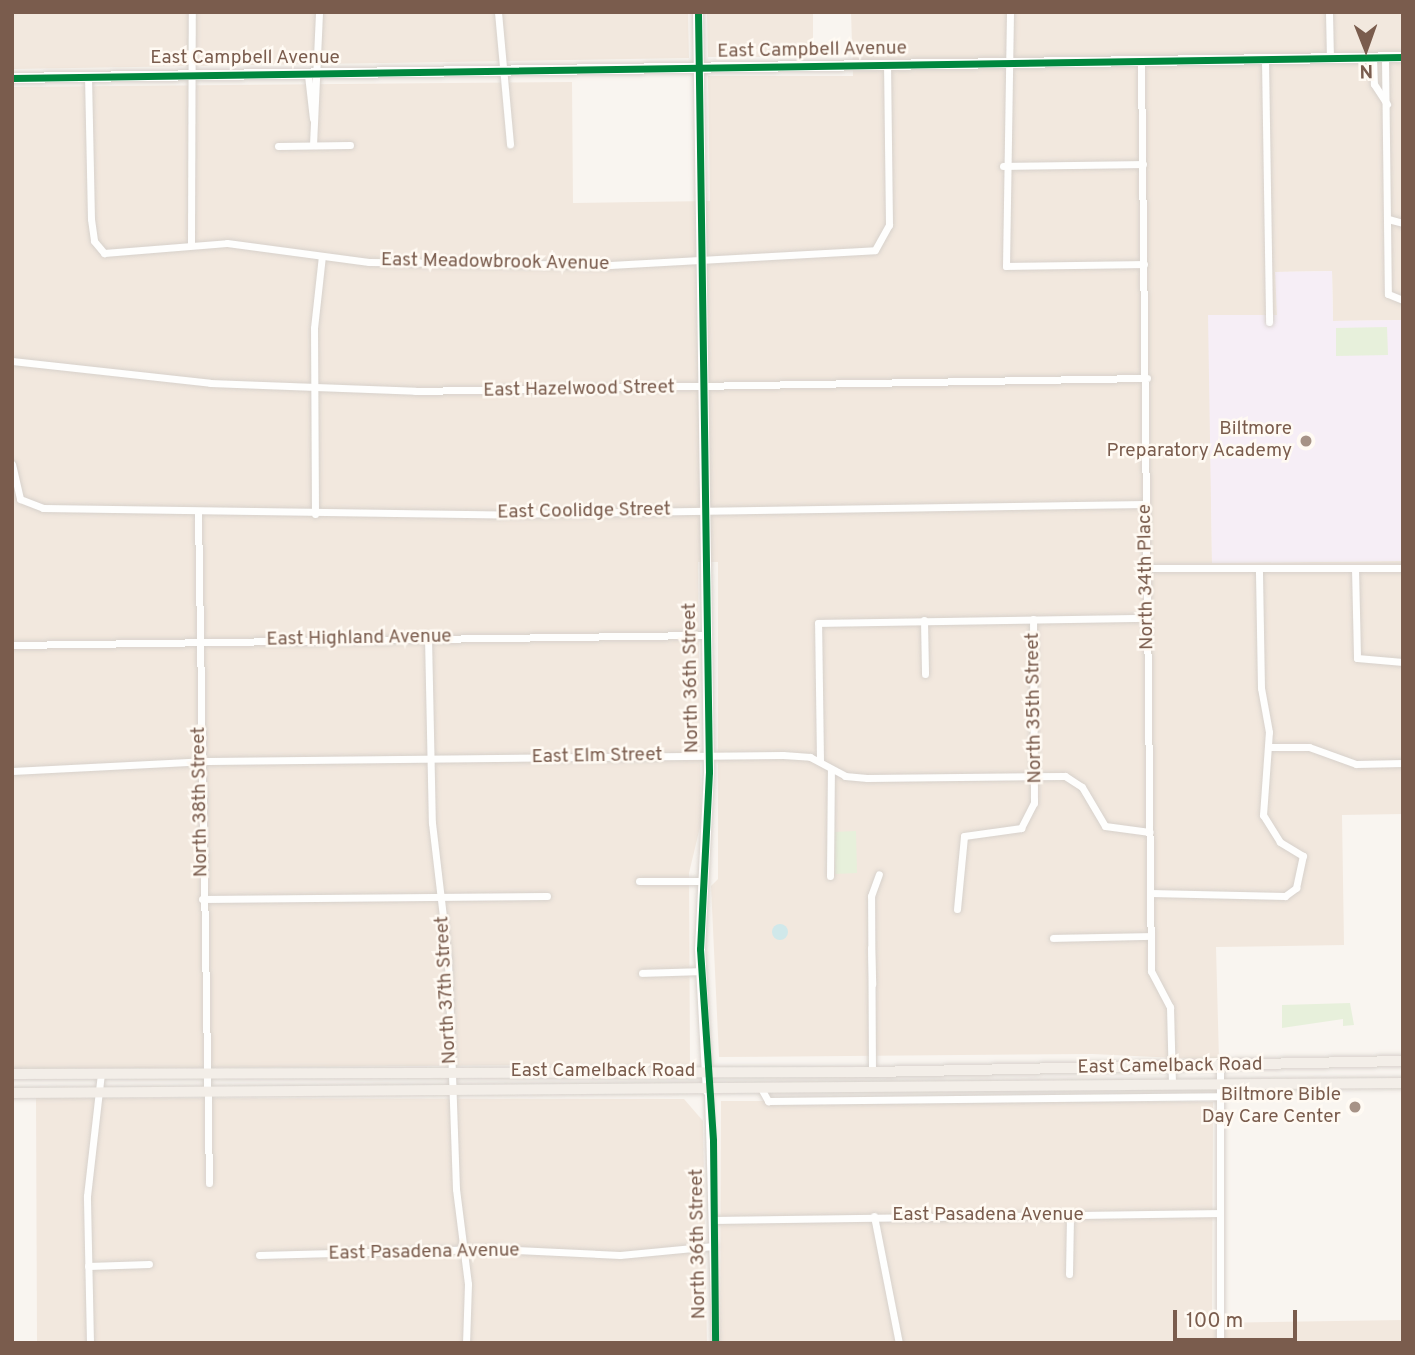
<!DOCTYPE html>
<html>
<head>
<meta charset="utf-8">
<style>
  body { margin:0 }
  #map { position:relative; width:1415px; height:1355px; overflow:hidden; background:#f9f5f0; font-family:Overpass,sans-serif }
  div>[style] { position:absolute }
  .residential>* { inset:0; background:#f2e8de }
  .education>* { inset:0; background:#f6eef6 }
  .green>* { inset:0; background:#e7f0db }
  .water>* { inset:0; background:#d0e8ea }
  .round { border-radius:50% }
  .roads { filter:drop-shadow(0 0 2px #d7d1cb) drop-shadow(0 0 2px #d7d1cb) }
  .street>* { height:7px; margin:-3.5px; padding:0 3.5px; transform-origin:3.5px; border-radius:3.5px; background:#fefefd }
  .secondary>* { height:10px; margin:-5px; padding:0 5px; transform-origin:5px; border-radius:5px; background:#fefefd }
  .primary>* { height:10px; margin:-5px; padding:0 5px; transform-origin:5px; border-radius:5px; background:#f3eee8 }
  .cycleway>* { height:7px; margin:-3.5px; padding:0 3.5px; transform-origin:3.5px; border-radius:3.5px; background:#00873e }
  .dots>* { width:19px; height:19px; translate:-50% -50%; box-sizing:border-box; border:4px solid #fffaf3; border-radius:50% }
  span { translate:-50% -50%; white-space:nowrap; text-align:center; line-height:1.15; -webkit-text-stroke:5px #fffaf3; paint-order:stroke }
  .street-label { font-size:19px; color:#7a5c4d }
  .poi-label { font-size:19px; color:#7a5c4d }
  .right { translate:-100% -50%; text-align:right }
  .frame { position:absolute; inset:0; border:14px solid #7a5c4d; pointer-events:none }
  .north { position:absolute; left:1331px; top:14px; width:70px; height:70px; -webkit-text-stroke:5px #fffaf3; paint-order:stroke; rotate:179deg; font-size:19px; font-weight:700; line-height:28px; text-align:center; color:#7a5c4d }
  .north::after { content:''; display:block; margin:auto; width:24px; height:32px; background:#7a5c4d; clip-path:polygon(50% 0,100% 100%,50% 72%,0 100%) }
  .scale { position:absolute; left:1173px; top:1310px; width:124px; height:32px; box-sizing:border-box; border:4px solid #7a5c4d; border-top:0; padding-left:9px; font-size:21px; line-height:24px; white-space:nowrap; color:#7a5c4d; -webkit-text-stroke:5px #fffaf3; paint-order:stroke }
</style>
</head>
<body>
<div id="map">
  <div class="residential">
    <i style="clip-path:polygon(12px 12px,688px 12px,689px 58px,12px 69px)"></i>
    <i style="clip-path:polygon(707px 12px,813px 12px,813px 57px,708px 57px)"></i>
    <i style="clip-path:polygon(851px 12px,1403px 12px,1403px 320px,1333px 321px,1332px 271px,1276px 272px,1277px 315px,1209px 315px,1212px 563px,1403px 561px,1403px 814px,1342px 815px,1344px 945px,1216px 947px,1219px 1060px,1092px 1054px,719px 1057px,711px 886px,718px 879px,718px 562px,698px 562px,701px 823px,689px 873px,690px 1064px,12px 1069px,12px 87px,572px 82px,573px 203px,710px 201px,708px 76px,853px 76px)"></i>
    <i style="clip-path:polygon(36px 1098px,684px 1099px,703px 1121px,707px 1343px,37px 1343px)"></i>
    <i style="clip-path:polygon(721px 1101px,1213px 1102px,1212px 1323px,1403px 1320px,1403px 1343px,720px 1343px)"></i>
  </div>
  <div class="education">
    <i style="clip-path:polygon(1332px 271px,1333px 321px,1403px 320px,1403px 561px,1212px 563px,1208px 315px,1277px 315px,1275px 272px)"></i>
  </div>
  <div class="green">
    <i style="clip-path:polygon(1387px 327px,1388px 355px,1336px 356px,1336px 328px)"></i>
    <i style="clip-path:polygon(856px 831px,857px 873px,835px 874px,834px 832px)"></i>
    <i style="clip-path:polygon(1350px 1003px,1354px 1025px,1343px 1026px,1343px 1019px,1282px 1028px,1282px 1005px)"></i>
  </div>
  <div class="water">
    <i class="round" style="left:772px;top:924px;width:16px;height:16px"></i>
  </div>
  <div class="roads">
    <div class="street">
      <i style="left:498px;top:12px;width:133px;rotate:84.8deg"></i>
      <i style="left:1010px;top:12px;width:254px;rotate:90.9deg"></i>
      <i style="left:1006px;top:266px;width:138px;rotate:-0.8deg"></i>
      <i style="left:1329px;top:12px;width:47px;rotate:88.8deg"></i>
      <i style="left:1373px;top:58px;width:26px;rotate:88deg"></i>
      <i style="left:1374px;top:84px;width:24px;rotate:57deg"></i>
      <i style="left:1385px;top:58px;width:236px;rotate:89.3deg"></i>
      <i style="left:1388px;top:294px;width:16px;rotate:22deg"></i>
      <i style="left:1265px;top:60px;width:262px;rotate:89.1deg"></i>
      <i style="left:1141px;top:62px;width:909px;rotate:89.37deg"></i>
      <i style="left:1151px;top:971px;width:41px;rotate:62.2deg"></i>
      <i style="left:1170px;top:1007px;width:78px;rotate:88.5deg"></i>
      <i style="left:308px;top:75px;width:44px;rotate:83.5deg"></i>
      <i style="left:88px;top:76px;width:143px;rotate:88.8deg"></i>
      <i style="left:91px;top:219px;width:22px;rotate:82deg"></i>
      <i style="left:94px;top:241px;width:16px;rotate:50deg"></i>
      <i style="left:104px;top:253px;width:123px;rotate:-4.6deg"></i>
      <i style="left:227px;top:243px;width:143px;rotate:7.6deg"></i>
      <i style="left:369px;top:262px;width:241px;rotate:0.7deg"></i>
      <i style="left:610px;top:265px;width:265px;rotate:-3.2deg"></i>
      <i style="left:875px;top:250px;width:29px;rotate:-61deg"></i>
      <i style="left:889px;top:225px;width:160px;rotate:-90.7deg"></i>
      <i style="left:313px;top:145px;width:133px;rotate:-87.4deg"></i>
      <i style="left:278px;top:146px;width:72px;rotate:-0.8deg"></i>
      <i style="left:1003px;top:166px;width:140px;rotate:-0.8deg"></i>
      <i style="left:1388px;top:219px;width:16px;rotate:15deg"></i>
      <i style="left:191px;top:243px;width:231px;rotate:-89.8deg"></i>
      <i style="left:12px;top:361px;width:199px;rotate:6.3deg"></i>
      <i style="left:210px;top:383px;width:205px;rotate:2.2deg"></i>
      <i style="left:415px;top:391px;width:732px;rotate:-1.02deg"></i>
      <i style="left:12px;top:464px;width:36px;rotate:77deg"></i>
      <i style="left:20px;top:499px;width:25px;rotate:21deg"></i>
      <i style="left:43px;top:508px;width:458px;rotate:0.8deg"></i>
      <i style="left:501px;top:514px;width:645px;rotate:-0.89deg"></i>
      <i style="left:198px;top:513px;width:670px;rotate:89.06deg"></i>
      <i style="left:315px;top:514px;width:186px;rotate:-90.3deg"></i>
      <i style="left:314px;top:328px;width:72px;rotate:-83.7deg"></i>
      <i style="left:1146px;top:568px;width:257px"></i>
      <i style="left:1355px;top:568px;width:90px;rotate:88.7deg"></i>
      <i style="left:1357px;top:658px;width:46px;rotate:5deg"></i>
      <i style="left:924px;top:620px;width:54px;rotate:88.9deg"></i>
      <i style="left:428px;top:637px;width:186px;rotate:88.8deg"></i>
      <i style="left:432px;top:823px;width:138px;rotate:83.3deg"></i>
      <i style="left:448px;top:960px;width:229px;rotate:88deg"></i>
      <i style="left:456px;top:1189px;width:96px;rotate:82.8deg"></i>
      <i style="left:468px;top:1284px;width:59px;rotate:91.9deg"></i>
      <i style="left:12px;top:645px;width:694px;rotate:-0.83deg"></i>
      <i style="left:1269px;top:747px;width:40px"></i>
      <i style="left:1309px;top:747px;width:50px;rotate:19.9deg"></i>
      <i style="left:1356px;top:764px;width:47px;rotate:-1.2deg"></i>
      <i style="left:820px;top:760px;width:137px;rotate:-90.8deg"></i>
      <i style="left:818px;top:623px;width:329px;rotate:-0.9deg"></i>
      <i style="left:12px;top:771px;width:196px;rotate:-2.9deg"></i>
      <i style="left:208px;top:761px;width:575px;rotate:-0.6deg"></i>
      <i style="left:783px;top:755px;width:27px;rotate:4deg"></i>
      <i style="left:810px;top:757px;width:40px;rotate:28deg"></i>
      <i style="left:845px;top:776px;width:22px;rotate:5deg"></i>
      <i style="left:867px;top:778px;width:198px;rotate:-0.6deg"></i>
      <i style="left:1065px;top:776px;width:20px;rotate:33deg"></i>
      <i style="left:1082px;top:787px;width:45px;rotate:59.5deg"></i>
      <i style="left:1105px;top:826px;width:45px;rotate:7.6deg"></i>
      <i style="left:830px;top:876px;width:105px;rotate:-89.5deg"></i>
      <i style="left:639px;top:881px;width:62px"></i>
      <i style="left:1150px;top:893px;width:135px;rotate:1.3deg"></i>
      <i style="left:1285px;top:896px;width:14px;rotate:-36deg"></i>
      <i style="left:1296px;top:888px;width:33px;rotate:-78deg"></i>
      <i style="left:1303px;top:856px;width:27px;rotate:-149deg"></i>
      <i style="left:1280px;top:842px;width:32px;rotate:-122deg"></i>
      <i style="left:1263px;top:815px;width:83px;rotate:-85.9deg"></i>
      <i style="left:1269px;top:732px;width:45px;rotate:-100.3deg"></i>
      <i style="left:1261px;top:688px;width:118px;rotate:-91deg"></i>
      <i style="left:202px;top:899px;width:345px;rotate:-0.5deg"></i>
      <i style="left:957px;top:909px;width:73px;rotate:-84.5deg"></i>
      <i style="left:964px;top:836px;width:58px;rotate:-8deg"></i>
      <i style="left:1021px;top:828px;width:28px;rotate:-63deg"></i>
      <i style="left:1034px;top:803px;width:184px;rotate:-90.3deg"></i>
      <i style="left:1053px;top:938px;width:98px;rotate:-1.2deg"></i>
      <i style="left:871px;top:948px;width:36px;rotate:88deg"></i>
      <i style="left:642px;top:973px;width:59px;rotate:-1.9deg"></i>
      <i style="left:1220px;top:1067px;width:276px;rotate:90deg"></i>
      <i style="left:872px;top:1072px;width:176px;rotate:-90.3deg"></i>
      <i style="left:871px;top:896px;width:23px;rotate:-70deg"></i>
      <i style="left:762px;top:1090px;width:13px;rotate:61deg"></i>
      <i style="left:768px;top:1101px;width:452px;rotate:-0.6deg"></i>
      <i style="left:708px;top:1091px;width:252px;rotate:88.4deg"></i>
      <i style="left:874px;top:1216px;width:129px;rotate:78.9deg"></i>
      <i style="left:715px;top:1220px;width:504px;rotate:-0.8deg"></i>
      <i style="left:259px;top:1255px;width:236px;rotate:-1.5deg"></i>
      <i style="left:495px;top:1249px;width:125px;rotate:2.7deg"></i>
      <i style="left:620px;top:1255px;width:94px;rotate:-5.5deg"></i>
      <i style="left:88px;top:1266px;width:61px;rotate:-1.9deg"></i>
      <i style="left:1069px;top:1274px;width:59px;rotate:-89deg"></i>
      <i style="left:90px;top:1343px;width:147px;rotate:-91.2deg"></i>
      <i style="left:87px;top:1196px;width:124px;rotate:-83.5deg"></i>
    </div>
    <div class="secondary">
      <i style="left:698px;top:12px;width:760px;rotate:89.17deg"></i>
      <i style="left:709px;top:772px;width:177px;rotate:92.9deg"></i>
      <i style="left:700px;top:949px;width:142px;rotate:86.8deg"></i>
      <i style="left:12px;top:78px;width:1391px;rotate:-0.86deg"></i>
    </div>
    <div class="primary">
      <i style="left:12px;top:1074px;width:860px;rotate:-0.13deg"></i>
      <i style="left:872px;top:1072px;width:531px;rotate:-1.19deg"></i>
      <i style="left:12px;top:1093px;width:1391px;rotate:-0.41deg"></i>
    </div>
  </div>
  <div class="cycleway">
    <i style="left:698px;top:12px;width:760px;rotate:89.17deg"></i>
    <i style="left:709px;top:772px;width:177px;rotate:92.9deg"></i>
    <i style="left:700px;top:949px;width:192px;rotate:86.1deg"></i>
    <i style="left:713px;top:1141px;width:202px;rotate:89.4deg"></i>
    <i style="left:12px;top:78px;width:1391px;rotate:-0.86deg"></i>
  </div>
  <div class="dots">
    <i style="left:1306px;top:441px;background:#a69286"></i>
    <i style="left:1355px;top:1107px;background:#a69286"></i>
  </div>
  <div class="street-label">
    <span style="left:812px;top:51px;rotate:-1deg">East Campbell Avenue</span>
    <span style="left:245px;top:59px">East Campbell Avenue</span>
    <span style="left:495px;top:263px;rotate:1deg">East Meadowbrook Avenue</span>
    <span style="left:579px;top:390px;rotate:-1deg">East Hazelwood Street</span>
    <span style="left:584px;top:512px;rotate:-1deg">East Coolidge Street</span>
    <span style="left:1147px;top:577px;rotate:-91deg">North 34th Place</span>
    <span style="left:359px;top:639px;rotate:-1deg">East Highland Avenue</span>
    <span style="left:692px;top:678px;rotate:-91deg">North 36th Street</span>
    <span style="left:1035px;top:708px;rotate:-91deg">North 35th Street</span>
    <span style="left:597px;top:757px;rotate:-1deg">East Elm Street</span>
    <span style="left:201px;top:802px;rotate:-91deg">North 38th Street</span>
    <span style="left:447px;top:990px;rotate:-93deg">North 37th Street</span>
    <span style="left:1170px;top:1067px;rotate:-1deg">East Camelback Road</span>
    <span style="left:603px;top:1072px">East Camelback Road</span>
    <span style="left:988px;top:1216px">East Pasadena Avenue</span>
    <span style="left:699px;top:1244px;rotate:-91deg">North 36th Street</span>
    <span style="left:424px;top:1253px;rotate:-1deg">East Pasadena Avenue</span>
  </div>
  <div class="poi-label">
    <span class="right" style="left:1292px;top:441px">Biltmore<br>Preparatory Academy</span>
    <span class="right" style="left:1341px;top:1107px">Biltmore Bible<br>Day Care Center</span>
  </div>
  <div class="frame"></div>
  <div class="north">N</div>
  <div class="scale">100 m</div>
</div>
</body>
</html>
